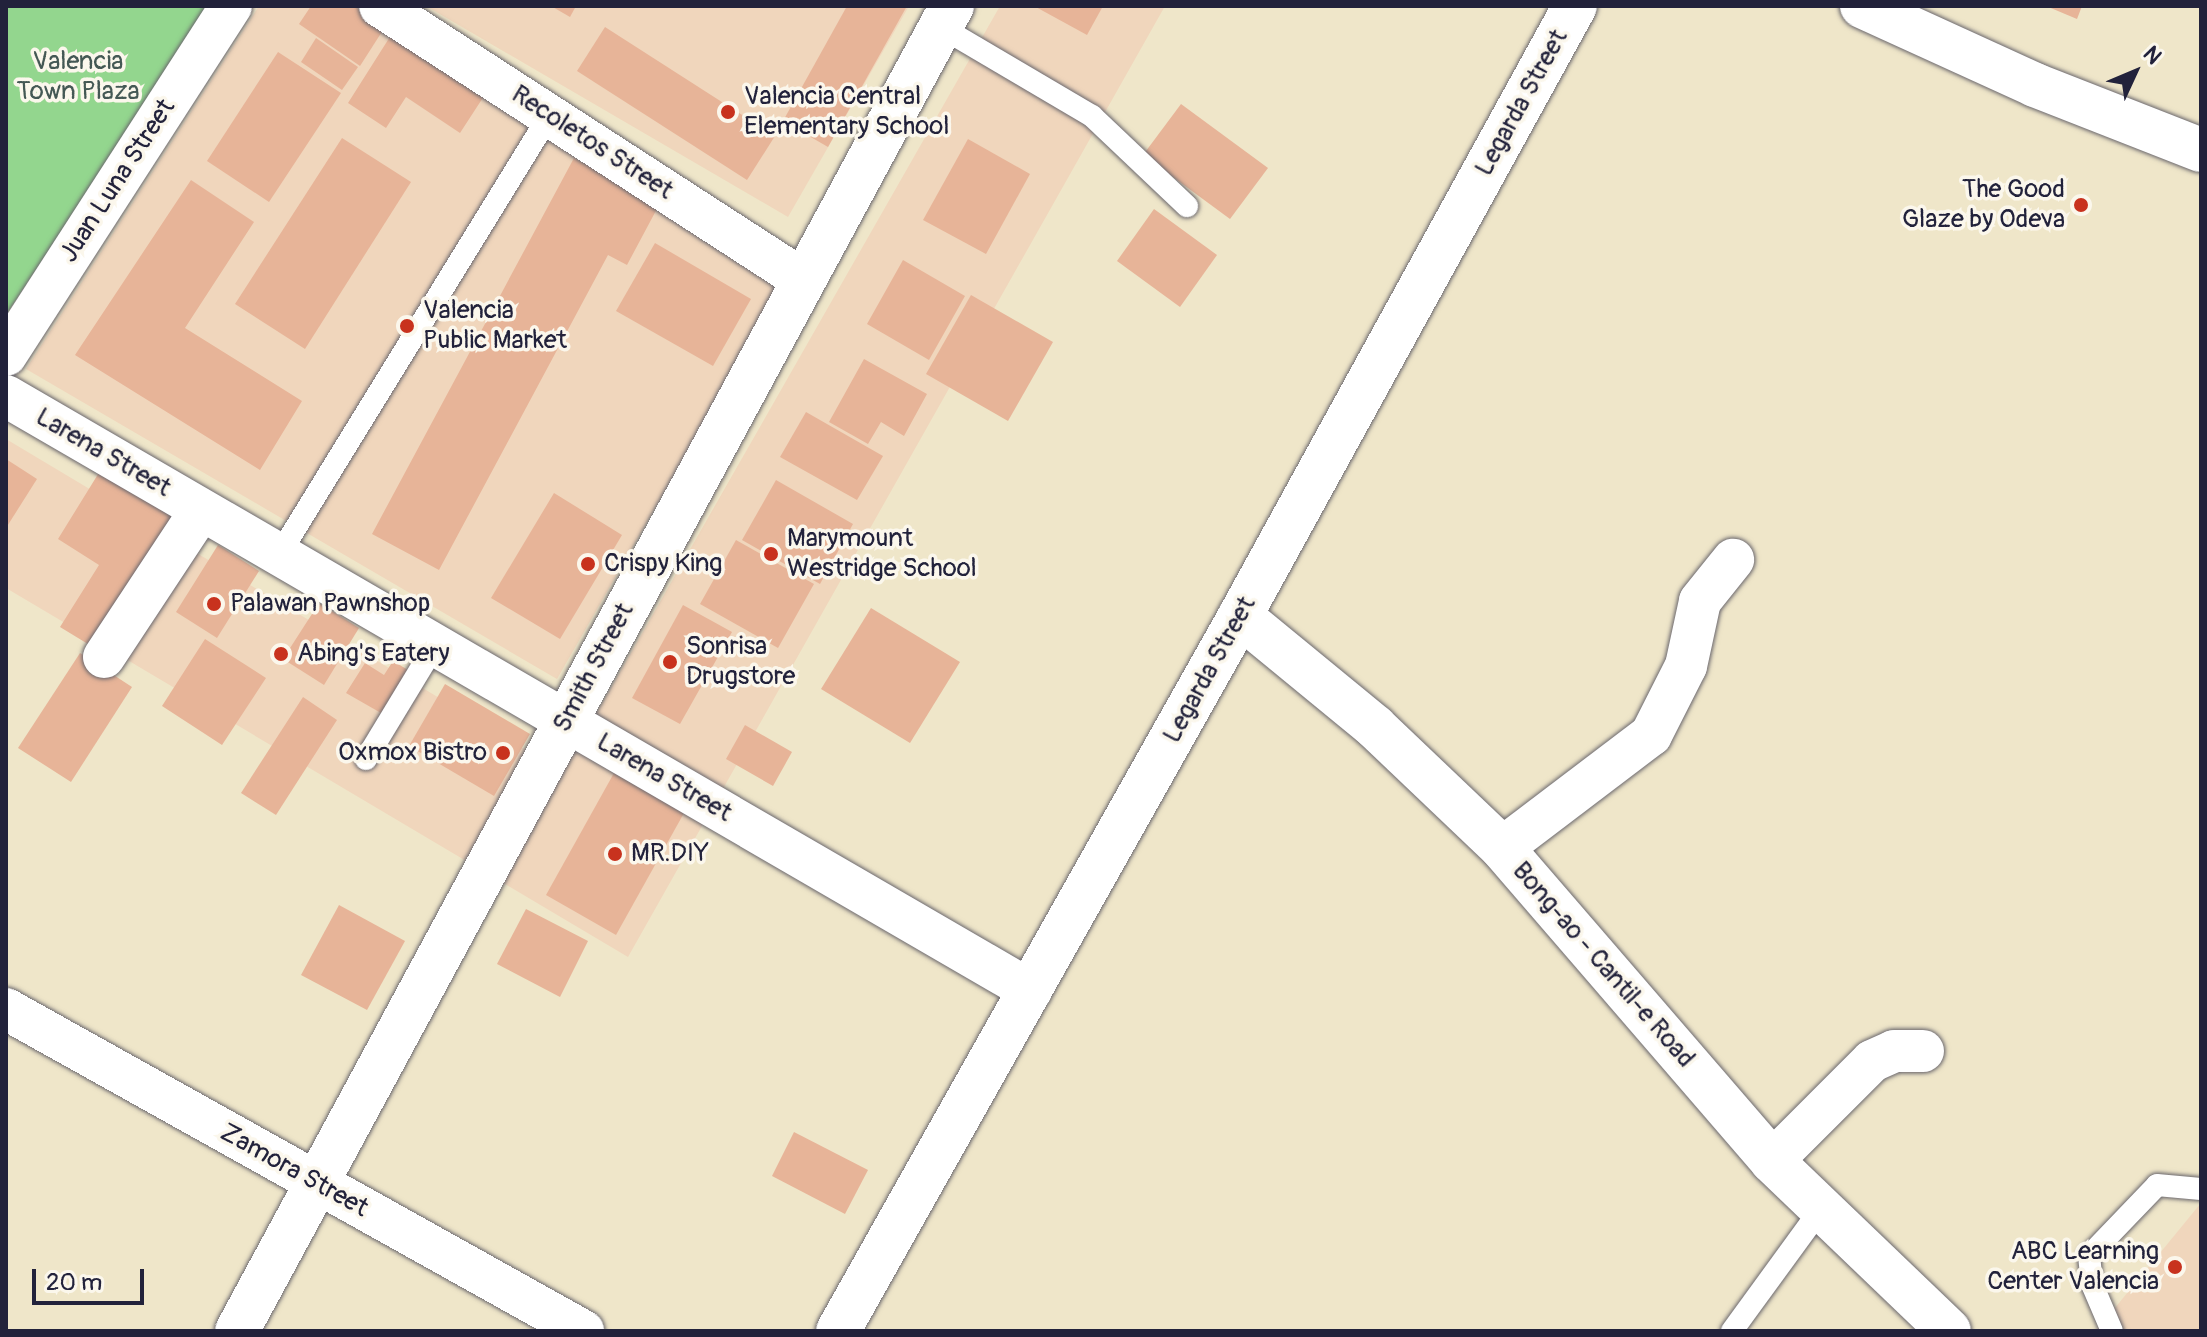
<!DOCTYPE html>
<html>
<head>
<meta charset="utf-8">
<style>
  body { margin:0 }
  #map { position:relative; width:2207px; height:1337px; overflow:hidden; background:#efe6c9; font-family:Pangolin,sans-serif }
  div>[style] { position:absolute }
  .built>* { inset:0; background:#f0d6bc }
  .green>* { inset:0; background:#93d68e }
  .building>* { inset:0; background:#e7b498 }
  .roads { filter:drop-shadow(0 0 2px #6a676d) drop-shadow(0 0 2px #6a676d) }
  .lane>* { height:22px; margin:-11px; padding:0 11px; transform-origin:11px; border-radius:11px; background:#fff }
  .street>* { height:42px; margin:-21px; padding:0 21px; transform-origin:21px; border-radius:21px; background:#fff }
  .secondary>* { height:44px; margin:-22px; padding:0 22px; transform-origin:22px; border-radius:22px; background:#fff }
  .dots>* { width:22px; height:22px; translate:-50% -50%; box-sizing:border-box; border:4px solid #fbf7ec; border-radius:50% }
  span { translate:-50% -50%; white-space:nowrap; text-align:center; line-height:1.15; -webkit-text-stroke:7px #fbf7ec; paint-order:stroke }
  .park-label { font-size:26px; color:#445854 }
  .poi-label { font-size:26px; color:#22223b }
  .left { translate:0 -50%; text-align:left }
  .right { translate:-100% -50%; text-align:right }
  .street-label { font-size:26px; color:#22223b }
  .frame { position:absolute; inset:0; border:8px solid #22223b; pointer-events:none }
  .north { position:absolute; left:2095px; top:32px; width:80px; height:80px; -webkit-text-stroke:6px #fbf7ec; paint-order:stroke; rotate:46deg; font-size:22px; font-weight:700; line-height:32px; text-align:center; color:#22223b }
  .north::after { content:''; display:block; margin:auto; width:28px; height:36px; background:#22223b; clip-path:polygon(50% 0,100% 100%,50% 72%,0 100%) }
  .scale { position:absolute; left:32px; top:1269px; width:112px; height:36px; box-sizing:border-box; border:4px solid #22223b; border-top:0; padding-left:10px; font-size:24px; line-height:28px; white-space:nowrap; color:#22223b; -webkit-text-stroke:6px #fbf7ec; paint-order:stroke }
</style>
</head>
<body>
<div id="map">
  <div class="built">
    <i style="clip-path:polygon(259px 6px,361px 6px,784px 283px,557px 679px,26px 369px)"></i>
    <i style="clip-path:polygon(426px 6px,909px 6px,788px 217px)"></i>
    <i style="clip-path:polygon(1000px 6px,1165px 6px,628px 957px,6px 588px,6px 439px,563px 772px)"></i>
    <i style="clip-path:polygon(2201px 1203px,2201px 1331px,2096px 1331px)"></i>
  </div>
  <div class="green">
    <i style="clip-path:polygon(6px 6px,210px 6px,6px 315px)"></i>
  </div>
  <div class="building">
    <i style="clip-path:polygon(311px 6px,354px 6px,385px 27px,360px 66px,299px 24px)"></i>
    <i style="clip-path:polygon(551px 6px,576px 6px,570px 17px)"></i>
    <i style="clip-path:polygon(847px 6px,907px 6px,828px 147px,783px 121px)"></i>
    <i style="clip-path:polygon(1034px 6px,1103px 6px,1087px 35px)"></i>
    <i style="clip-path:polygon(2046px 6px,2082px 6px,2077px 19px)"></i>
    <i style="clip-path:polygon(605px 27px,775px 136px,747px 180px,577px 71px)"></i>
    <i style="clip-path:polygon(393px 32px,486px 93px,460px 133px,406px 97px,386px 128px,348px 103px)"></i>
    <i style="clip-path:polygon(316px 38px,358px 67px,342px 90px,301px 62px)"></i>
    <i style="clip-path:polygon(278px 52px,341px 93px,269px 202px,207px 161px)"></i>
    <i style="clip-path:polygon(1181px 104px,1268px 168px,1230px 219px,1143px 155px)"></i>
    <i style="clip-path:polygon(342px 138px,411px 182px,305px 349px,235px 304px)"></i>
    <i style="clip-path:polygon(968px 139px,1030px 174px,986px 254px,923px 220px)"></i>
    <i style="clip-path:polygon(574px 158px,659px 205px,627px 265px,608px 255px,439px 570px,372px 534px)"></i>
    <i style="clip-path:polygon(191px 180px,254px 222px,185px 328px,302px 401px,260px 470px,75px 355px)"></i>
    <i style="clip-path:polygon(1154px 209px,1217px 255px,1180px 307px,1117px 261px)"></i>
    <i style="clip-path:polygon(655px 243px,751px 299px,713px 366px,616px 311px)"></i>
    <i style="clip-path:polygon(903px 260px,965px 296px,929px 360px,867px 324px)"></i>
    <i style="clip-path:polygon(971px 295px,1053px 342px,1008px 421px,926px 374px)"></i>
    <i style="clip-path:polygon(864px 359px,927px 394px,904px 436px,881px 422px,868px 444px,829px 422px)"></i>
    <i style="clip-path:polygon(806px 412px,883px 456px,857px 500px,780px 457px)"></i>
    <i style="clip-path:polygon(6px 459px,37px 479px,6px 528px)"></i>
    <i style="clip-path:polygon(100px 471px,182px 523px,101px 652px,60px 627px,99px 565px,58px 539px)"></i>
    <i style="clip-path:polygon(776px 480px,853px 524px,820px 584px,742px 540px)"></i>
    <i style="clip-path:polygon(554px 493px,622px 535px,560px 639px,491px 598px)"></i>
    <i style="clip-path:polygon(736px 540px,814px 584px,778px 648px,700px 604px)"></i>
    <i style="clip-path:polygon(218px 545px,259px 571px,217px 638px,176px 612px)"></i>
    <i style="clip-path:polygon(319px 603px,359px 628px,324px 685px,283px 659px)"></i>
    <i style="clip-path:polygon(683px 605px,732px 632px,680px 724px,632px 698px)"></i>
    <i style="clip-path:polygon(871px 608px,960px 662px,910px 743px,821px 689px)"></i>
    <i style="clip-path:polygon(205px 639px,266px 678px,222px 745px,162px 706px)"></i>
    <i style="clip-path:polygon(80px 653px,132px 687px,71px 782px,18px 748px)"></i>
    <i style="clip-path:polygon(393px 661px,413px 673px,388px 717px,346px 693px,365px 663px,384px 675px)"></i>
    <i style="clip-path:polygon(445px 684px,530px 734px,494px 796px,409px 746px)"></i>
    <i style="clip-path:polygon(303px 697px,337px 720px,276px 815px,241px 793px)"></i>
    <i style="clip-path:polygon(745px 725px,792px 752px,773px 786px,726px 759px)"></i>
    <i style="clip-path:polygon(614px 773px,684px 813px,616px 935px,546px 895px)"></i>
    <i style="clip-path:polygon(339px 905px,405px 941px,367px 1010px,301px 975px)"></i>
    <i style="clip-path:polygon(526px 909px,588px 941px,560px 997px,497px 964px)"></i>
    <i style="clip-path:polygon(794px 1132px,868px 1170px,845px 1214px,772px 1176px)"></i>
  </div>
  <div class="roads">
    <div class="lane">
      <i style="left:941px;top:27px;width:175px;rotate:30.5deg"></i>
      <i style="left:1092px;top:116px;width:131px;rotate:43.5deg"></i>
      <i style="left:279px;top:555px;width:515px;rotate:-58.41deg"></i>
      <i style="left:366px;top:759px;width:133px;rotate:-58.8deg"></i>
      <i style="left:1732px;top:1331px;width:151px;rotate:-53.9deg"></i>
      <i style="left:2112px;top:1331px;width:51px;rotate:-113.1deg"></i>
      <i style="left:2092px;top:1284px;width:28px;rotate:-96deg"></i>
      <i style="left:2089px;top:1256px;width:98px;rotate:-46.2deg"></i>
      <i style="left:2157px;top:1185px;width:44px;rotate:5.2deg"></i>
    </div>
    <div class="street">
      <i style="left:380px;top:6px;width:504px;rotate:32.93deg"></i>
      <i style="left:6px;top:355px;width:415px;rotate:-57.2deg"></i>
      <i style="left:6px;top:396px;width:1185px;rotate:30.13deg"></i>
      <i style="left:104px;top:657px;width:176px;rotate:-56.6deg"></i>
      <i style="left:1502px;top:848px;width:187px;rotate:-37.2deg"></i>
      <i style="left:1651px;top:735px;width:77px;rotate:-63.1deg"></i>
      <i style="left:1686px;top:666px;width:66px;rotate:-77.8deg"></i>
      <i style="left:1700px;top:601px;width:53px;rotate:-51.2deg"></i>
      <i style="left:6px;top:1009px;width:661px;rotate:29.16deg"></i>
      <i style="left:1772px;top:1161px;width:141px;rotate:-45deg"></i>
      <i style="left:1872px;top:1061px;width:24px;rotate:-24deg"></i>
      <i style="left:1894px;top:1051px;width:29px"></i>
    </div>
    <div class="secondary">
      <i style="left:1862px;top:6px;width:190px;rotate:24.5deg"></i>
      <i style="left:2035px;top:85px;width:178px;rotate:21.4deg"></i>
      <i style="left:1240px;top:616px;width:175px;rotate:39.4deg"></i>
      <i style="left:1375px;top:727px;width:175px;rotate:43.6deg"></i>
      <i style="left:1502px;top:848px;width:413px;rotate:49.2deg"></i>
      <i style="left:1772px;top:1161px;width:245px;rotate:43.8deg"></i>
      <i style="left:237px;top:1331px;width:1506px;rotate:-61.65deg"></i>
      <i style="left:838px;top:1331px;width:820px;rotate:-60.65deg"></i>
      <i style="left:1240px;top:616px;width:696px;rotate:-61.23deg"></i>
    </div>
  </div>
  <div class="dots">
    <i style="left:728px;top:112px;background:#c8321e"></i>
    <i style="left:2081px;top:205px;background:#c8321e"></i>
    <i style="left:407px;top:326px;background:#c8321e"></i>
    <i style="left:771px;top:554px;background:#c8321e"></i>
    <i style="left:588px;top:564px;background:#c8321e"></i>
    <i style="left:214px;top:604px;background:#c8321e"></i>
    <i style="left:281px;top:654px;background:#c8321e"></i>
    <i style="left:670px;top:662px;background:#c8321e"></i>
    <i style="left:503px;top:753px;background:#c8321e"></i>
    <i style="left:615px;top:854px;background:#c8321e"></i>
    <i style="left:2175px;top:1267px;background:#c8321e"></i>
  </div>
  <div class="park-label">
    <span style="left:78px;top:77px">Valencia<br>Town Plaza</span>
  </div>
  <div class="poi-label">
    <span class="left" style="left:744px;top:112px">Valencia Central<br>Elementary School</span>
    <span class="right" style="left:2065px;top:205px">The Good<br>Glaze by Odeva</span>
    <span class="left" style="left:423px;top:326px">Valencia<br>Public Market</span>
    <span class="left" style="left:787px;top:554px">Marymount<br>Westridge School</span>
    <span class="left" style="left:604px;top:564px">Crispy King</span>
    <span class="left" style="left:230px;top:604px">Palawan Pawnshop</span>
    <span class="left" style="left:686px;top:662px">Sonrisa<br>Drugstore</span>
    <span class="left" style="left:297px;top:654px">Abing's Eatery</span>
    <span class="right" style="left:487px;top:753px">Oxmox Bistro</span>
    <span class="left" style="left:631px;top:854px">MR.DIY</span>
    <span class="right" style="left:2159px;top:1267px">ABC Learning<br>Center Valencia</span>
  </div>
  <div class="street-label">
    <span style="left:1522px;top:103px;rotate:-61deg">Legarda Street</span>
    <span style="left:592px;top:143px;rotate:33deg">Recoletos Street</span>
    <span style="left:118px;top:181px;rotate:-57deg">Juan Luna Street</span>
    <span style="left:103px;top:453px;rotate:30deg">Larena Street</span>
    <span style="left:594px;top:668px;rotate:-62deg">Smith Street</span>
    <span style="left:1210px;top:670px;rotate:-61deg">Legarda Street</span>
    <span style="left:664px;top:778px;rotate:30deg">Larena Street</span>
    <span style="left:1603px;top:965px;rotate:49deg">Bong-ao - Cantil-e Road</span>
    <span style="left:294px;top:1171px;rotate:29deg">Zamora Street</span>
  </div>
  <div class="frame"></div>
  <div class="north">N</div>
  <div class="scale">20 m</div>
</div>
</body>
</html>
